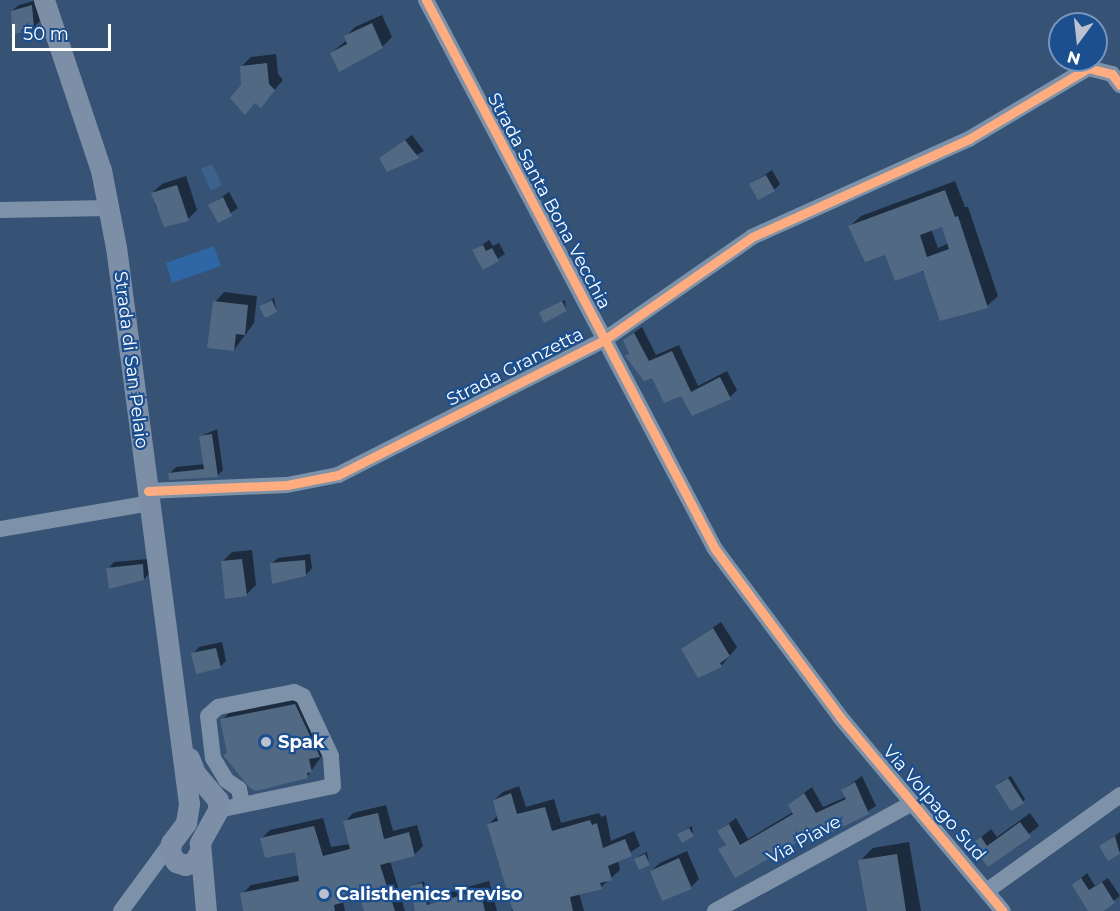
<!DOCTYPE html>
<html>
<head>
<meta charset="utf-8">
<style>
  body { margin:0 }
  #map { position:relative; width:1120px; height:911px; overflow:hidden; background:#365274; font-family:Montserrat,sans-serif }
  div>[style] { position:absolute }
  .green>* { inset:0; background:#2f66a5 }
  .water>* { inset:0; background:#3b618d }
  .shadow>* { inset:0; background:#0007 }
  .building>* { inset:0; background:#526984 }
  .minor>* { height:16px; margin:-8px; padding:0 8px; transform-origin:8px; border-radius:8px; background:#7d92a8 }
  .major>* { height:21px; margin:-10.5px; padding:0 10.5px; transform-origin:10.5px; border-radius:10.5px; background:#7d8ea7 }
  .cycleway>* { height:9px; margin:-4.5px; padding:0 4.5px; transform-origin:4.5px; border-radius:4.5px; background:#ffac80 }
  .dots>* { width:16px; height:16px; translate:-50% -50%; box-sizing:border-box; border:3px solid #1b4f8f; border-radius:50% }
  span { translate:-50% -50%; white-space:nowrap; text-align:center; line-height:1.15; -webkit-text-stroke:4.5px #1b4f8f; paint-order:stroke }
  .street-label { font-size:18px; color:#fff }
  .poi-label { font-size:18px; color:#fff; font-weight:700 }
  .left { translate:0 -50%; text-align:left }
  .north { position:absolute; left:1048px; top:12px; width:60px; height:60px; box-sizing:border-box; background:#1b4f8f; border:2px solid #7695bc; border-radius:50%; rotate:195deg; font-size:16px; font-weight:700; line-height:24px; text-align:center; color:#fff }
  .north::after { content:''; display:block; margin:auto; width:21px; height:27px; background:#b9c2ce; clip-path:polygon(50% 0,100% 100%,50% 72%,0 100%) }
  .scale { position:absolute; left:12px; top:24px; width:99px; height:27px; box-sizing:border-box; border:3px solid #fff; border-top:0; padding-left:8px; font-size:18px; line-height:21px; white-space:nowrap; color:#fff; -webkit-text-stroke:4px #1b4f8f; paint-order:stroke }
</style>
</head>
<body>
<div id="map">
  <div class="green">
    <i style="clip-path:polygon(214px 246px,221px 266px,172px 283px,166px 263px)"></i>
  </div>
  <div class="water">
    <i style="clip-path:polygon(212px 164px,222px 185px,211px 191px,201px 169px)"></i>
  </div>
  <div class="shadow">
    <i style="clip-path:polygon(37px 0,40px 21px,34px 27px,12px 11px,19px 5px)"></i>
    <i style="clip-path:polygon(382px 15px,392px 37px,382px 47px,331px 53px,347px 40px,345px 37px,355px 27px)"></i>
    <i style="clip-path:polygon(276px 54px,278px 74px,283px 80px,261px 106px,242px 86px,241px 67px,251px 57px)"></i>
    <i style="clip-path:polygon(412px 135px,424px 151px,387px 170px,381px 158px)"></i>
    <i style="clip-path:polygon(772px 170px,780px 184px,774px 190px,751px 184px)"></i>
    <i style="clip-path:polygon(186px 176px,197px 210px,188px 219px,156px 208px,152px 193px,162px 184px)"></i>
    <i style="clip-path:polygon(evenodd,955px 181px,965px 207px,968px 207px,998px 296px,987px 306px,886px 253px,850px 226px,861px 216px,955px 181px,943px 225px,949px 243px,938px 248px,931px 229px,943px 225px)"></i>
    <i style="clip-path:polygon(229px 192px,238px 208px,219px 221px,210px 205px)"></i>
    <i style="clip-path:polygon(489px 240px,493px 246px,499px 243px,505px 254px,483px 268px,474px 251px)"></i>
    <i style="clip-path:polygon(224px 292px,257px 296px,254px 323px,234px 350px,215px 302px)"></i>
    <i style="clip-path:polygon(274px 298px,276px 311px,261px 306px,263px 304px)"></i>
    <i style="clip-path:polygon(565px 300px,566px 310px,544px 310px)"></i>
    <i style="clip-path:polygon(642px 327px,656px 355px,679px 345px,698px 386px,727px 371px,737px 390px,730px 397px,682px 394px,639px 366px,634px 368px,624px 340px)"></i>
    <i style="clip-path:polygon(569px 336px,572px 341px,581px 337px,558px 350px,558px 342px)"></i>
    <i style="clip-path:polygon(217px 429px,223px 470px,217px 476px,170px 473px,176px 467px,205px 464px,201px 436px)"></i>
    <i style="clip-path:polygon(252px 550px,256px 585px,246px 595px,222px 562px,232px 552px)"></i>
    <i style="clip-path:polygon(310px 554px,312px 568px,306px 575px,271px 564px,278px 558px)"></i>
    <i style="clip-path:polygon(148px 559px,150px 573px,144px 579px,108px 569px,114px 562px)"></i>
    <i style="clip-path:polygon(721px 622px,737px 647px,722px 665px,699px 676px,683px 649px)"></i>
    <i style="clip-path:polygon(222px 642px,226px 661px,220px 667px,193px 654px,199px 647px)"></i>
    <i style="clip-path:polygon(304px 696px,328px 747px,307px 777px,225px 755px,228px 752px,222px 720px,231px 711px)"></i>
    <i style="clip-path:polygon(862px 776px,876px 806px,836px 831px,834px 828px,720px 850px,726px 844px,719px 831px,736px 818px,748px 839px,793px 812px,797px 798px,812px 787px,823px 807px,846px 797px,842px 790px)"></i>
    <i style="clip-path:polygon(1011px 776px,1025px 799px,1023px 802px,999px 783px)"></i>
    <i style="clip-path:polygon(519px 786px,526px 807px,554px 799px,561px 823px,599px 813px,601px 817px,606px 815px,611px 841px,634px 831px,640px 846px,618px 860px,620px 870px,601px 887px,579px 893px,584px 911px,511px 911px,514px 908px,489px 824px,498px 815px,494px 800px,503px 792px)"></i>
    <i style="clip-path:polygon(386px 805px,393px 831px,417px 825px,423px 846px,414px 855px,390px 861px,405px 911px,365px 911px,361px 896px,343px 901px,345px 911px,245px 911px,242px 894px,251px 885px,300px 875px,296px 850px,261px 839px,270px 830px,323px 818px,331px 847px,343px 845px,350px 844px,345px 822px,353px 813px)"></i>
    <i style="clip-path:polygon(1030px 813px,1039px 826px,989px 865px,973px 844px,991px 829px,997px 837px)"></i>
    <i style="clip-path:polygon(692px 826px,693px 835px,681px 832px)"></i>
    <i style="clip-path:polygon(1120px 832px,1120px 852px,1109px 859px,1101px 846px)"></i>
    <i style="clip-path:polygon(909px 842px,921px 911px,868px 911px,860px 861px,873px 848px)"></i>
    <i style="clip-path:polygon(687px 851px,699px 879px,691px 887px,651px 871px,660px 863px)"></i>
    <i style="clip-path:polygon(647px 852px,649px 864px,636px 859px,639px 856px)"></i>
    <i style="clip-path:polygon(1087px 873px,1095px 886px,1108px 878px,1120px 896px,1100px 911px,1090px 911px,1080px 879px)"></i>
    <i style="clip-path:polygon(424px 881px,431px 909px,418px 911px,412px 886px)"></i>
    <i style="clip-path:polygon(489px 881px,497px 911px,441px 911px,439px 902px,449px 892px)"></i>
  </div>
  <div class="building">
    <i style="clip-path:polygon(32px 5px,34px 29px,12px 35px,11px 11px)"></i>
    <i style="clip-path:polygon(372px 23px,383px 48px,339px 72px,330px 53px,347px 44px,344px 36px)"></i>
    <i style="clip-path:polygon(267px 63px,269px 84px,275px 90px,261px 108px,255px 103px,245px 115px,230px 98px,241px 85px,240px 66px)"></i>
    <i style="clip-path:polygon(405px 140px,419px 158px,387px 172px,379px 158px)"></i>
    <i style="clip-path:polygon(766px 175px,775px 191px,758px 200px,749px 184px)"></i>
    <i style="clip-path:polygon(177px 185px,189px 221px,164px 227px,151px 193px)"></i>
    <i style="clip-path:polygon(evenodd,945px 190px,955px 217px,958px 216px,988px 308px,940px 321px,923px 271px,895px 281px,885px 255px,865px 262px,848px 226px,945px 190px,942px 227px,949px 249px,927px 257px,920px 235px,942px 227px)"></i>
    <i style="clip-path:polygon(223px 197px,232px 216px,218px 223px,208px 205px)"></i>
    <i style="clip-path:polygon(483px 245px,486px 251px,492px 248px,499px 261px,483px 270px,472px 250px)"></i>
    <i style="clip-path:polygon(272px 300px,277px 312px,265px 318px,259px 306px)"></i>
    <i style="clip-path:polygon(213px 301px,248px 305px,245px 335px,236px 334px,234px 351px,207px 348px)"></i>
    <i style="clip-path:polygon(562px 301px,567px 311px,544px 323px,539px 312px)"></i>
    <i style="clip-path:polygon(634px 333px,649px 361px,672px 351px,691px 392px,720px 377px,731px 399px,692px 416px,681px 396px,664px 403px,652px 378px,644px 381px,625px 356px,629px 354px,623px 340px)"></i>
    <i style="clip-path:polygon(566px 337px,569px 343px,577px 338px,579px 341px,558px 352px,553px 344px)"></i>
    <i style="clip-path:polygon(212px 434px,218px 477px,169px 480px,168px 473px,204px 469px,199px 436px)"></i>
    <i style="clip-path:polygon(242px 559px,247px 596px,225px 599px,221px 561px)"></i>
    <i style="clip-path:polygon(305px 560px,306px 576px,272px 584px,270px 563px)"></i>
    <i style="clip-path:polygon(143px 564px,144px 580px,109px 589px,106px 568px)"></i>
    <i style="clip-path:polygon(713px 628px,730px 656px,720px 663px,722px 667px,698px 678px,681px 649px)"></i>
    <i style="clip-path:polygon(216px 648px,221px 668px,196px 674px,191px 653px)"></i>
    <i style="clip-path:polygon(295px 704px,320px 757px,309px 759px,312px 772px,307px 773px,308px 778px,256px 791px,250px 788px,223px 755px,227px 753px,220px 719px)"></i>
    <i style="clip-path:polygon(1008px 778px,1024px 803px,1011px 811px,995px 786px)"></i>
    <i style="clip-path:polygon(855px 782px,869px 814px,810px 843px,806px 837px,735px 878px,718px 849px,726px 845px,717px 831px,729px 824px,740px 845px,793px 814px,788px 805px,804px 793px,816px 813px,846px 799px,841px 790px)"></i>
    <i style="clip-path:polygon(511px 793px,517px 814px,545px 807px,552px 831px,590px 820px,592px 825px,597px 823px,603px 848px,625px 839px,632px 856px,608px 866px,612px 880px,600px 883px,602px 889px,570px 897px,573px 911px,513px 911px,487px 824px,498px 821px,493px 800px)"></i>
    <i style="clip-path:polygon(378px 813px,384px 839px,409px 832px,415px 856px,380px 865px,395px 911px,364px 911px,360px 898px,334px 905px,335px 911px,243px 911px,240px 893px,299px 881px,295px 852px,265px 858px,260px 838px,314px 826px,323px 856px,350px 849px,343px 821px)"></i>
    <i style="clip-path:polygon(1020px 822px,1031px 837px,988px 867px,971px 844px,981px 837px,987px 846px)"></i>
    <i style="clip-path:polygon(689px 828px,694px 836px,682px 843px,677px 834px)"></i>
    <i style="clip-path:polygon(1115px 836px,1120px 854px,1108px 861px,1099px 846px)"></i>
    <i style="clip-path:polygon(645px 854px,650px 865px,639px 870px,634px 859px)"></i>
    <i style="clip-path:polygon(897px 854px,906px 911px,867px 911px,858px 860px)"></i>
    <i style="clip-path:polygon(679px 858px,692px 889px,662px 901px,650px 871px)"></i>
    <i style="clip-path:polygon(1081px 878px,1089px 890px,1102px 882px,1115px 903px,1103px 911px,1088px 911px,1072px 885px)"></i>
    <i style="clip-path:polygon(422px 883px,427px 905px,480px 890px,485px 911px,415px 911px,410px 886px)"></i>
  </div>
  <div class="minor">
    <i style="left:426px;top:0;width:620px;rotate:62.24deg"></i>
    <i style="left:715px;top:549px;width:209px;rotate:53.3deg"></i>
    <i style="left:840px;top:717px;width:253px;rotate:50deg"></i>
    <i style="left:0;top:210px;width:110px;rotate:-1deg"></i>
    <i style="left:148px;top:491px;width:139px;rotate:-2.5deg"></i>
    <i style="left:287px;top:485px;width:52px;rotate:-11.1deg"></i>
    <i style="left:338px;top:475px;width:298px;rotate:-26.9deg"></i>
    <i style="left:604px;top:340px;width:180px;rotate:-34.8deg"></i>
    <i style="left:752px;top:237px;width:238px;rotate:-24.3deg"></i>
    <i style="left:969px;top:139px;width:139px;rotate:-30.8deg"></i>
    <i style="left:1088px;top:68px;width:25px;rotate:14deg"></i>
    <i style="left:1112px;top:74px;width:14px;rotate:54deg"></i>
    <i style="left:0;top:529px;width:152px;rotate:-9.8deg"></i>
    <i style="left:218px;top:810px;width:117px;rotate:-11.8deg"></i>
    <i style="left:333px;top:786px;width:30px;rotate:-94deg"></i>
    <i style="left:331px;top:756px;width:66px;rotate:-115deg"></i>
    <i style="left:303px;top:696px;width:10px;rotate:-156deg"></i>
    <i style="left:294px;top:692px;width:77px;rotate:168.8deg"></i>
    <i style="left:218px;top:707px;width:13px;rotate:138deg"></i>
    <i style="left:208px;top:716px;width:42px;rotate:83.2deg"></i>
    <i style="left:213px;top:758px;width:26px;rotate:59deg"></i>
    <i style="left:226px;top:780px;width:16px;rotate:35deg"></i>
    <i style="left:239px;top:789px;width:15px;rotate:79deg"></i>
    <i style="left:988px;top:890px;width:163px;rotate:-35.7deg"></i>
    <i style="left:121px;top:911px;width:84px;rotate:-53.7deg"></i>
    <i style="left:715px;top:911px;width:225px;rotate:-28.7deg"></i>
  </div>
  <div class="major">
    <i style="left:44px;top:0;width:179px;rotate:71.5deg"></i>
    <i style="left:101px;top:170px;width:78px;rotate:79deg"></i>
    <i style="left:116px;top:247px;width:562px;rotate:82.53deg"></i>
    <i style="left:189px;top:804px;width:19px;rotate:99deg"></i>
    <i style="left:186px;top:823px;width:25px;rotate:127deg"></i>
    <i style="left:171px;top:843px;width:10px;rotate:96deg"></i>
    <i style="left:170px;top:853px;width:11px;rotate:56deg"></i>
    <i style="left:176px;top:862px;width:9px;rotate:18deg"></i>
    <i style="left:185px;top:865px;width:9px;rotate:-18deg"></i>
    <i style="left:194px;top:862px;width:13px;rotate:-61deg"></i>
    <i style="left:189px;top:758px;width:16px;rotate:68deg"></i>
    <i style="left:195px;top:773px;width:35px;rotate:50deg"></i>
    <i style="left:218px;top:800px;width:10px;rotate:90deg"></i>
    <i style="left:218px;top:810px;width:38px;rotate:119deg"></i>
    <i style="left:200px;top:843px;width:68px;rotate:85deg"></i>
  </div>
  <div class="cycleway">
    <i style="left:426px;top:0;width:620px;rotate:62.24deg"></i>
    <i style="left:715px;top:549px;width:209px;rotate:53.3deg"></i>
    <i style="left:840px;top:717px;width:253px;rotate:50deg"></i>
    <i style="left:148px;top:491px;width:139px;rotate:-2.5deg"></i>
    <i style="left:287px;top:485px;width:52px;rotate:-11.1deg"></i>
    <i style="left:338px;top:475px;width:298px;rotate:-26.9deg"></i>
    <i style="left:604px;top:340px;width:180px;rotate:-34.8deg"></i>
    <i style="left:752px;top:237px;width:238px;rotate:-24.3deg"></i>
    <i style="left:969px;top:139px;width:139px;rotate:-30.8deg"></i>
    <i style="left:1088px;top:68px;width:25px;rotate:14deg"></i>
    <i style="left:1112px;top:74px;width:14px;rotate:54deg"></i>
  </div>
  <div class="dots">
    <i style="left:266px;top:742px;background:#b9c2ce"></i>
    <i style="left:324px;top:894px;background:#b9c2ce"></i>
  </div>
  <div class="street-label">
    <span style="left:549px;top:201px;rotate:62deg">Strada Santa Bona Vecchia</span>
    <span style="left:131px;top:360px;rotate:83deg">Strada di San Pelaio</span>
    <span style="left:515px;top:367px;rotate:-27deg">Strada Granzetta</span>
    <span style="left:934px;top:803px;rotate:49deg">Via Volpago Sud</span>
    <span style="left:804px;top:840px;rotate:-29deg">Via Piave</span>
  </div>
  <div class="poi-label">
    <span class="left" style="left:278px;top:742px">Spak</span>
    <span class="left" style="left:336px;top:894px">Calisthenics Treviso</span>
  </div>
  <div class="north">N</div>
  <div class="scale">50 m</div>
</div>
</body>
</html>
